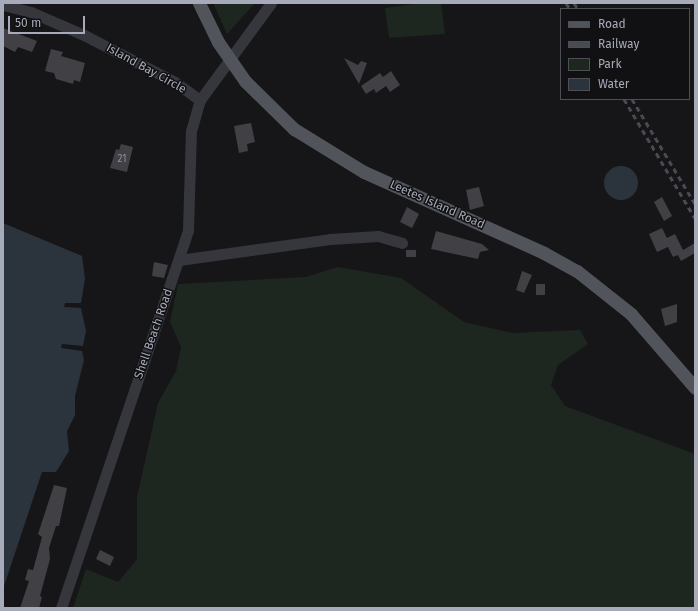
<!DOCTYPE html>
<html>
<head>
<meta charset="utf-8">
<style>
  body { margin:0 }
  #map { position:relative; width:698px; height:611px; overflow:hidden; background:#161618; font-family:"Fira Sans",sans-serif }
  div>[style] { position:absolute }
  .green>* { inset:0; background:#1d261f }
  .water>* { inset:0; background:#2b343d }
  .round { border-radius:50% }
  .building>* { inset:0; background:#404045 }
  .minor>* { height:11px; margin:-5.5px; padding:0 5.5px; transform-origin:5.5px; border-radius:5.5px; background:#36373d }
  .major>* { height:13px; margin:-6.5px; padding:0 6.5px; transform-origin:6.5px; border-radius:6.5px; background:#52545c }
  .rail>* { height:3px; margin-top:-1.5px; transform-origin:0; background:repeating-linear-gradient(90deg,#494b52 0 5px,transparent 0 9px) }
  span { translate:-50% -50%; white-space:nowrap; text-align:center; line-height:1.15; -webkit-text-stroke:3px #111113; paint-order:stroke }
  .number-label { font-size:10px; color:#8d909c }
  .number-label span { -webkit-text-stroke-width:0 }
  .street-label { font-size:12px; color:#a7abb9 }
  .frame { position:absolute; inset:0; border:4px solid #a7abb9; pointer-events:none }
  .legend { position:absolute; left:560px; top:8px; width:130px; height:92px; box-sizing:border-box; background:#111113; border:1px solid #4d4f55; margin:0; padding:5px 7px; list-style:none; font-size:12px; color:#a7abb9 }
  .legend li { display:flex; align-items:center; gap:8px; height:20px }
  .legend b { width:20px; border:1px solid #4d4f55 }
  .scale { position:absolute; left:8px; top:16px; width:77px; height:18px; box-sizing:border-box; border:2px solid #a7abb9; border-top:0; padding-left:5px; font-size:12px; line-height:14px; white-space:nowrap; color:#a7abb9; -webkit-text-stroke:3px #111113; paint-order:stroke }
</style>
</head>
<body>
<div id="map">
  <div class="green">
    <i style="clip-path:polygon(213px 3px,255px 3px,227px 34px)"></i>
    <i style="clip-path:polygon(422px 3px,441px 3px,445px 34px,389px 38px,385px 8px)"></i>
    <i style="clip-path:polygon(338px 267px,401px 278px,464px 322px,512px 333px,580px 330px,588px 344px,558px 365px,551px 385px,565px 406px,695px 454px,695px 608px,73px 608px,86px 569px,118px 582px,137px 559px,137px 497px,158px 403px,176px 371px,181px 347px,170px 322px,178px 284px,306px 277px)"></i>
  </div>
  <div class="water">
    <i class="round" style="left:604px;top:166px;width:34px;height:34px"></i>
    <i style="clip-path:polygon(3px 223px,82px 256px,85px 279px,81px 303px,65px 303px,64px 307px,81px 308px,86px 331px,83px 346px,62px 344px,61px 348px,82px 351px,84px 360px,75px 396px,75px 415px,67px 431px,69px 451px,56px 472px,42px 472px,3px 589px)"></i>
  </div>
  <div class="building">
    <i style="clip-path:polygon(3px 28px,37px 41px,32px 52px,18px 47px,15px 52px,3px 46px)"></i>
    <i style="clip-path:polygon(51px 49px,63px 52px,61px 56px,85px 63px,80px 82px,74px 80px,73px 84px,56px 79px,54px 73px,45px 71px)"></i>
    <i style="clip-path:polygon(344px 58px,358px 65px,361px 61px,367px 63px,359px 84px)"></i>
    <i style="clip-path:polygon(391px 71px,400px 85px,390px 92px,386px 86px,376px 93px,374px 89px,366px 94px,361px 86px,380px 73px,383px 77px)"></i>
    <i style="clip-path:polygon(251px 123px,255px 142px,247px 144px,248px 151px,239px 153px,234px 126px)"></i>
    <i style="clip-path:polygon(121px 144px,133px 147px,127px 172px,110px 168px,116px 149px,119px 150px)"></i>
    <i style="clip-path:polygon(479px 187px,484px 206px,470px 210px,466px 190px)"></i>
    <i style="clip-path:polygon(662px 197px,672px 216px,664px 221px,654px 202px)"></i>
    <i style="clip-path:polygon(407px 207px,419px 214px,412px 228px,400px 222px)"></i>
    <i style="clip-path:polygon(662px 228px,667px 238px,675px 234px,683px 250px,695px 243px,695px 253px,681px 261px,678px 255px,673px 257px,668px 247px,657px 252px,649px 234px)"></i>
    <i style="clip-path:polygon(436px 231px,482px 244px,489px 250px,480px 252px,478px 259px,431px 249px)"></i>
    <i style="clip-path:polygon(406px 250px,416px 250px,416px 257px,406px 257px)"></i>
    <i style="clip-path:polygon(154px 262px,168px 265px,164px 278px,152px 276px)"></i>
    <i style="clip-path:polygon(522px 271px,532px 275px,524px 293px,516px 290px)"></i>
    <i style="clip-path:polygon(536px 284px,545px 284px,545px 295px,536px 295px)"></i>
    <i style="clip-path:polygon(677px 304px,677px 322px,665px 326px,661px 309px)"></i>
    <i style="clip-path:polygon(54px 485px,67px 488px,59px 526px,56px 526px,49px 548px,50px 559px,40px 596px,42px 597px,39px 608px,20px 608px,29px 581px,25px 580px,28px 569px,33px 570px,42px 537px,38px 534px)"></i>
    <i style="clip-path:polygon(100px 550px,114px 557px,110px 566px,96px 559px)"></i>
  </div>
  <div class="minor">
    <i style="left:3px;top:5px;width:29px;rotate:14deg"></i>
    <i style="left:31px;top:12px;width:58px;rotate:23.5deg"></i>
    <i style="left:84px;top:35px;width:102px;rotate:27.3deg"></i>
    <i style="left:175px;top:82px;width:31px;rotate:36deg"></i>
    <i style="left:179px;top:260px;width:152px;rotate:-7.9deg"></i>
    <i style="left:330px;top:239px;width:48px;rotate:-3.6deg"></i>
    <i style="left:378px;top:236px;width:25px;rotate:16deg"></i>
    <i style="left:61px;top:608px;width:399px;rotate:-71.4deg"></i>
    <i style="left:188px;top:230px;width:99px;rotate:-88.3deg"></i>
    <i style="left:191px;top:131px;width:32px;rotate:-74deg"></i>
    <i style="left:200px;top:100px;width:120px;rotate:-53.8deg"></i>
  </div>
  <div class="major">
    <i style="left:199px;top:3px;width:43px;rotate:64deg"></i>
    <i style="left:218px;top:42px;width:47px;rotate:55.3deg"></i>
    <i style="left:245px;top:81px;width:69px;rotate:44.4deg"></i>
    <i style="left:294px;top:129px;width:82px;rotate:31.6deg"></i>
    <i style="left:364px;top:172px;width:197px;rotate:24.2deg"></i>
    <i style="left:544px;top:253px;width:38px;rotate:29deg"></i>
    <i style="left:577px;top:271px;width:69px;rotate:38.5deg"></i>
    <i style="left:631px;top:314px;width:98px;rotate:49.1deg"></i>
  </div>
  <div class="rail">
    <i style="left:566px;top:3px;width:7px;rotate:56deg"></i>
    <i style="left:574px;top:3px;width:7px;rotate:56deg"></i>
    <i style="left:624px;top:99px;width:139px;rotate:59.2deg"></i>
    <i style="left:632px;top:99px;width:122px;rotate:59deg"></i>
  </div>
  <div class="number-label">
    <span style="left:122px;top:160px">21</span>
  </div>
  <div class="street-label">
    <span style="left:146px;top:69px;rotate:29deg">Island Bay Circle</span>
    <span style="left:437px;top:205px;rotate:24deg">Leetes Island Road</span>
    <span style="left:154px;top:334px;rotate:-71deg">Shell Beach Road</span>
  </div>
  <div class="frame"></div>
  <ul class="legend">
  <li><b style="height:5px;background:#52545c"></b>Road</li>
  <li><b style="height:5px;background:#494b52"></b>Railway</li>
  <li><b style="height:11px;background:#1d261f"></b>Park</li>
  <li><b style="height:11px;background:#2b343d"></b>Water</li>
  </ul>
  <div class="scale">50 m</div>
</div>
</body>
</html>
